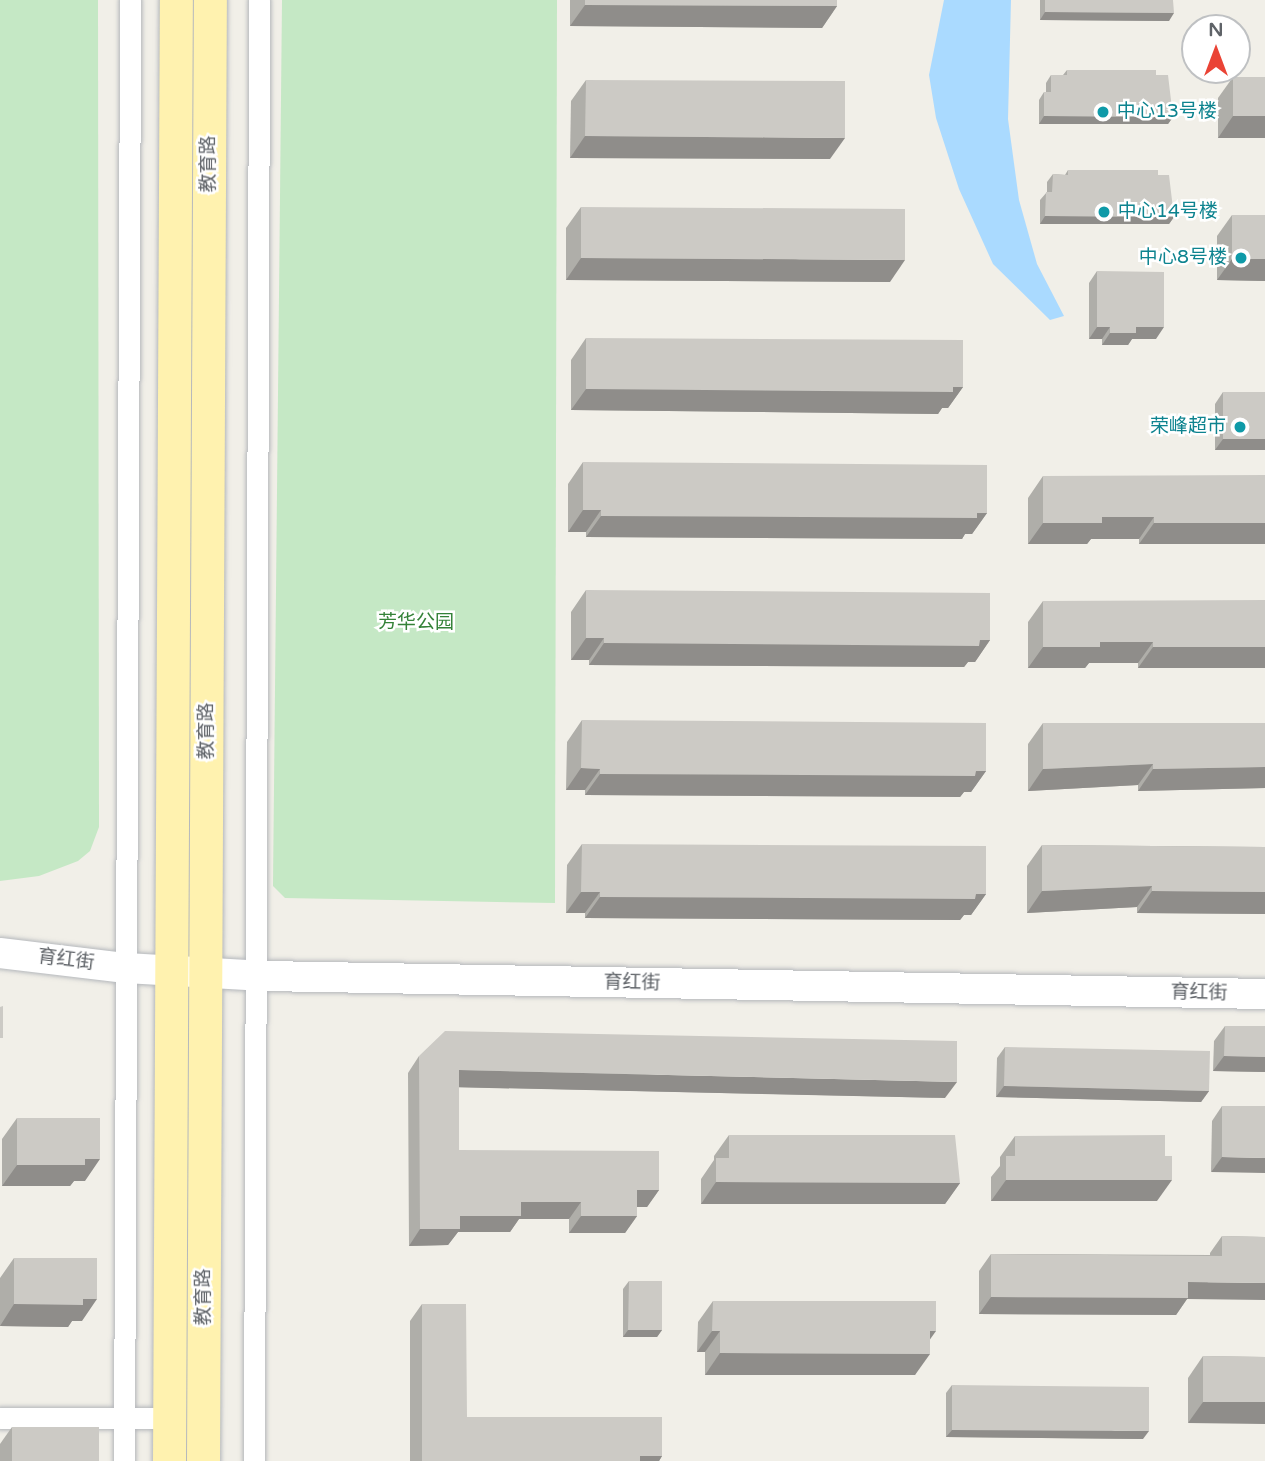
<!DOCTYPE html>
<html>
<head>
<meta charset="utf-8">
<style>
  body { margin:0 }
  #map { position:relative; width:1265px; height:1461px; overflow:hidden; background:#f1efe8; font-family:"Varela Round","Noto Sans SC",sans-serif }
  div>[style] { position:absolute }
  .green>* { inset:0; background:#c5e8c5 }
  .water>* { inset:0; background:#aadaff }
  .roads { filter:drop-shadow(0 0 2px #b5b8bc) drop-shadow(0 0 2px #b5b8bc) }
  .street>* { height:21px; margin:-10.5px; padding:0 10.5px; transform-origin:10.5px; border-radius:10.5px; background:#fff }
  .secondary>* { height:30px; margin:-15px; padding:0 15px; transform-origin:15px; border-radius:15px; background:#fff }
  .primary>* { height:33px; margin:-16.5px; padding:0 16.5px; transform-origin:16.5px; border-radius:16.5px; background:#fff2af }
  .wall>* { inset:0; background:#afaea9 }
  .shaded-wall>* { inset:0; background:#8f8d8a }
  .building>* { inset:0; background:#cccac5 }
  .dots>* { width:19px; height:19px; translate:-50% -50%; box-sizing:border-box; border:4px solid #fff; border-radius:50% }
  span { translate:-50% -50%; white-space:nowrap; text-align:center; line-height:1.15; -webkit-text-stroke:5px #fff; paint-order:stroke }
  .culture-label { font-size:19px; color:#0d838f }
  .left { translate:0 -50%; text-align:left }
  .right { translate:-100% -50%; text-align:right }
  .street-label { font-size:19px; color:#5f6368 }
  .park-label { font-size:19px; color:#348238 }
  .north { position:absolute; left:1181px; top:14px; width:70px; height:70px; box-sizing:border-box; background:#fff; border:2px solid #bfc1c3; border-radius:50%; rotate:0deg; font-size:19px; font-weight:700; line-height:28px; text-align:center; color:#5f6368 }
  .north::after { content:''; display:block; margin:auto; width:24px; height:32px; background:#ea4335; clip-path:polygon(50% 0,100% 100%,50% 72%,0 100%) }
</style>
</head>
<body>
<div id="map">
  <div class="green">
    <i style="clip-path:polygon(0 0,98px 0,99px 827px,90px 851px,78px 861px,39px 876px,0 881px)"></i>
    <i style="clip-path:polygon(282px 0,557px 0,555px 903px,285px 898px,273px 886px)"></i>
  </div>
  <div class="water">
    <i style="clip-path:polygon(944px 0,1011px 0,1008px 119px,1019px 200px,1037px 264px,1064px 316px,1050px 320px,993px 264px,959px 189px,936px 118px,929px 75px)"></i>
  </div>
  <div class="roads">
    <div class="street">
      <i style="left:0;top:1418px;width:169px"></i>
      <i style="left:124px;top:1461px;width:1461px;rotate:-89.76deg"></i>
      <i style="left:254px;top:1461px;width:1461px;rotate:-89.8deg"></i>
    </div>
    <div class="secondary">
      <i style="left:0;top:953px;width:127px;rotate:6.8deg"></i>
      <i style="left:126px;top:968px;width:138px;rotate:3.3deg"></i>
      <i style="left:264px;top:976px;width:1001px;rotate:1.03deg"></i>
    </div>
    <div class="primary">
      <i style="left:169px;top:1461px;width:1461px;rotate:-89.73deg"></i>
      <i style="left:203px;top:1461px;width:1461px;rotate:-89.73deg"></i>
    </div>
  </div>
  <div class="wall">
    <i style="clip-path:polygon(570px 0,837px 0,837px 6px,822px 28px,570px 26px)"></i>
    <i style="clip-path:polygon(1040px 0,1173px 0,1169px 21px,1040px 20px)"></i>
    <i style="clip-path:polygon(1067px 70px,1156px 75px,1173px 117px,1168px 124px,1039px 124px,1039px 100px,1044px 92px,1046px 92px,1046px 83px,1051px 75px,1063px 75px)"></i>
    <i style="clip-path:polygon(1233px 77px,1265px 138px,1218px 138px,1218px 98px)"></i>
    <i style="clip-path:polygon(586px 80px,830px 159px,570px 158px,571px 101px)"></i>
    <i style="clip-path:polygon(1068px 170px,1158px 175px,1174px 217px,1169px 224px,1040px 224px,1040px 200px,1047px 192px,1047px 182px,1053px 174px,1065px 175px)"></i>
    <i style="clip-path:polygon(581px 207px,890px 282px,566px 280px,566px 228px)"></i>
    <i style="clip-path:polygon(1232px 215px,1265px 215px,1265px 281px,1217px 280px,1217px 236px)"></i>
    <i style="clip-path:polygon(1097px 271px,1156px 339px,1132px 339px,1128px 345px,1102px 345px,1102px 339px,1089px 339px,1089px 283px)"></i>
    <i style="clip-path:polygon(586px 338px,963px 387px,948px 408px,942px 408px,938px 414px,571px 410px,571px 360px)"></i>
    <i style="clip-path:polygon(1223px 392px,1265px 450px,1215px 450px,1215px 404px)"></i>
    <i style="clip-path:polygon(583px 462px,987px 513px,972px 534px,965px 534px,962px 539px,586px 537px,586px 532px,568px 532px,568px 484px)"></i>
    <i style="clip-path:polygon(1043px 476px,1265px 544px,1139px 544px,1139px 539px,1091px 539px,1087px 544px,1028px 544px,1028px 498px)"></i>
    <i style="clip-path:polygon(586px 590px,990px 640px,975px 662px,968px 662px,964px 667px,589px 665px,589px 660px,571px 660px,571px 612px)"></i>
    <i style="clip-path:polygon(1043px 601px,1265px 668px,1138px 668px,1138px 663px,1089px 663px,1085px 668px,1028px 668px,1028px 622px)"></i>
    <i style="clip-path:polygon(582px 720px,986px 771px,971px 792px,964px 792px,960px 797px,585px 795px,585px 790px,566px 790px,567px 742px)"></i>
    <i style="clip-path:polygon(1043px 723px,1265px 723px,1265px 788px,1138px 791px,1138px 785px,1028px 791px,1028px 744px)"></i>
    <i style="clip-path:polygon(582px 844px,986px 894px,971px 915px,964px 915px,960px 920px,585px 918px,585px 913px,566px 913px,567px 865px)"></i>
    <i style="clip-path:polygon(1042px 845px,1265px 847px,1265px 914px,1137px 913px,1137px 907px,1027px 913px,1027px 866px)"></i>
    <i style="clip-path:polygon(1225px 1026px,1265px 1026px,1265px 1072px,1213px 1071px,1214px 1041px)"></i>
    <i style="clip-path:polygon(1005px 1047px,1209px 1091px,1201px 1102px,996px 1097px,997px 1058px)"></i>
    <i style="clip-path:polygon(419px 1056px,945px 1098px,459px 1087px,459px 1150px,659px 1190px,647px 1207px,637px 1207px,637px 1216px,625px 1233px,569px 1233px,569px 1219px,519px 1219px,510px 1232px,458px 1232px,448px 1245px,409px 1246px,408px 1073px)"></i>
    <i style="clip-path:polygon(1222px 1106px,1265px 1106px,1211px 1172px,1212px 1121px)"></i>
    <i style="clip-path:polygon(17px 1118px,85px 1181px,74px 1181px,70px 1186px,2px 1186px,2px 1139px)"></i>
    <i style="clip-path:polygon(729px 1135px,960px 1183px,945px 1204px,701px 1204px,701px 1179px,714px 1160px,714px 1156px)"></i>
    <i style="clip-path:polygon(1015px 1136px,1157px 1201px,991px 1201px,991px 1177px,1000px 1166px,1000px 1157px)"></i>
    <i style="clip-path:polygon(1222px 1236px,1265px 1237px,1187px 1299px,1176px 1315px,979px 1314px,979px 1271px,991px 1254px,1210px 1255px,1210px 1253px)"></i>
    <i style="clip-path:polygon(14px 1258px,82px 1321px,72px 1321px,68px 1327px,0 1326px,0 1344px,0 1278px)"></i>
    <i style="clip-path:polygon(629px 1281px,662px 1330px,657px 1337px,623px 1337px,623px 1289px)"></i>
    <i style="clip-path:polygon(713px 1301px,930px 1340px,915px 1375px,705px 1375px,705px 1352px,697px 1352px,698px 1322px)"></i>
    <i style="clip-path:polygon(422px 1304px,467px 1417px,662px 1456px,659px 1461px,410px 1461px,410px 1321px)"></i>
    <i style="clip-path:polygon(1203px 1356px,1265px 1357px,1188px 1423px,1188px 1378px)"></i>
    <i style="clip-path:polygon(952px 1385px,1143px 1439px,946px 1437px,946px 1393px)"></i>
    <i style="clip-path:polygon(12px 1427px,99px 1461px,0 1461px,0 1444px)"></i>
  </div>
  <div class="shaded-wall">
    <i style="clip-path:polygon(585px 5px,837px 6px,822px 28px,570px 26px)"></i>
    <i style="clip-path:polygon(1045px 12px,1174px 13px,1169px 21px,1040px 20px)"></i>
    <i style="clip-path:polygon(1044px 116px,1173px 117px,1168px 124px,1039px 124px)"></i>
    <i style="clip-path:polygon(1233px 116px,1265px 116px,1265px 138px,1218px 138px)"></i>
    <i style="clip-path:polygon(585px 136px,845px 138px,830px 159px,570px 158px)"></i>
    <i style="clip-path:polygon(1045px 216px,1174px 217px,1169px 224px,1040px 224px)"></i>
    <i style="clip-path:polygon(581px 258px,905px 260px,890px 282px,566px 280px)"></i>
    <i style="clip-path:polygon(1232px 259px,1265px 259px,1265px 281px,1217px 280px)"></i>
    <i style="clip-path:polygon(1097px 327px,1110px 327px,1102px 339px,1089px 339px)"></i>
    <i style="clip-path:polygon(1136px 327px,1164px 327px,1156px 339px,1132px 339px,1128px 345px,1102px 345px,1110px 333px)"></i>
    <i style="clip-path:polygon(963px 387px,948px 408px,942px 408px,938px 414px,571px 410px,586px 389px)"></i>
    <i style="clip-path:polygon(1223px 439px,1265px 439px,1265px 450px,1215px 450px)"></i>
    <i style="clip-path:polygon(583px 510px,601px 510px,586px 532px,568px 532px)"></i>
    <i style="clip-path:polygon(987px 513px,972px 534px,965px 534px,962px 539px,586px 537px,601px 516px)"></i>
    <i style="clip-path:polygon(1102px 517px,1154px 517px,1139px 539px,1091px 539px,1087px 544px,1028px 544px,1043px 523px)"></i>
    <i style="clip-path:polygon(1154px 523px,1265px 523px,1265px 544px,1139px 544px)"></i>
    <i style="clip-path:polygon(586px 638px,604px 638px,589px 660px,571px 660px)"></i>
    <i style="clip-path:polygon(990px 640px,975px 662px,968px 662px,964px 667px,589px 665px,604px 643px)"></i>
    <i style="clip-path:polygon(1100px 642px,1153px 642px,1138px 663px,1089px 663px,1085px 668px,1028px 668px,1043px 647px)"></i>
    <i style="clip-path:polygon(1153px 647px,1265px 647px,1265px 668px,1138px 668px)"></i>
    <i style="clip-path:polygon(1153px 764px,1138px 785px,1028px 791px,1043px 769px)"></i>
    <i style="clip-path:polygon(1265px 767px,1265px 788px,1138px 791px,1153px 769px)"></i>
    <i style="clip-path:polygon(581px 768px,600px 769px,585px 790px,566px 790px)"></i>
    <i style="clip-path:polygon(986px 771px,971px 792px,964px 792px,960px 797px,585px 795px,600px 774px)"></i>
    <i style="clip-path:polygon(1152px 886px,1137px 907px,1027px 913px,1042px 891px)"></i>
    <i style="clip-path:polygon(1152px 891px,1265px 892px,1265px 914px,1137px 913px)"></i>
    <i style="clip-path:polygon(581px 892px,600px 892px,585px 913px,566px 913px)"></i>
    <i style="clip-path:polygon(986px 894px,971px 915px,964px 915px,960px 920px,585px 918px,600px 897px)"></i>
    <i style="clip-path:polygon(1224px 1056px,1265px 1057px,1265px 1072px,1213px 1071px)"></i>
    <i style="clip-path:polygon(459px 1070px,957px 1082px,945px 1098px,447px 1087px)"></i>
    <i style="clip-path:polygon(1004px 1086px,1209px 1091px,1201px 1102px,996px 1097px)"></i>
    <i style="clip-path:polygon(1222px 1157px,1265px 1158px,1265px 1173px,1211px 1172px)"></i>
    <i style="clip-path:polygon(85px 1159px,100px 1159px,85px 1181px,74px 1181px,70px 1186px,2px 1186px,17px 1165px)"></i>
    <i style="clip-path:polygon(1006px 1180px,1172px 1180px,1157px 1201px,991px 1201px)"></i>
    <i style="clip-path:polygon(716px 1182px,960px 1183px,945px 1204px,701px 1204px)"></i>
    <i style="clip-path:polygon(637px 1190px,659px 1190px,647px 1207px,625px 1207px)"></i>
    <i style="clip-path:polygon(521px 1202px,581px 1202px,569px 1219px,519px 1219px,510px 1232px,458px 1232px,448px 1245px,409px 1246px,420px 1229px,460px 1216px)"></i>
    <i style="clip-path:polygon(581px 1216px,637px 1216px,625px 1233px,569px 1233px)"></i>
    <i style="clip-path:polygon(1188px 1282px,1265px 1283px,1265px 1300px,1187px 1299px,1176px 1315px,979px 1314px,991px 1297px)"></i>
    <i style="clip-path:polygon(83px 1299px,97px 1299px,82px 1321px,72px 1321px,68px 1327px,0 1326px,14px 1304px)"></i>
    <i style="clip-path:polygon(628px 1330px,662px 1330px,657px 1337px,623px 1337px)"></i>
    <i style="clip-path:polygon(712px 1331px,720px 1331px,705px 1352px,697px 1352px)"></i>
    <i style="clip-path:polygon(930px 1331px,936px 1331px,921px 1352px)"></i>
    <i style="clip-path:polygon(720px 1353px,930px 1354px,915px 1375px,705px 1375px)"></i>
    <i style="clip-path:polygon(1203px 1402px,1265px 1402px,1265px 1424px,1188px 1423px)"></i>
    <i style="clip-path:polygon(952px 1430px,1149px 1431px,1143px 1439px,946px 1437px)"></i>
    <i style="clip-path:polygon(640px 1456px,662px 1456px,659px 1461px,637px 1461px)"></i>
  </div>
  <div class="building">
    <i style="clip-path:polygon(585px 0,837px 0,837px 6px,585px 5px)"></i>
    <i style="clip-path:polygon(1045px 0,1173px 0,1174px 13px,1045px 12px)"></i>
    <i style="clip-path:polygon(1067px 70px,1156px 70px,1156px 75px,1168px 75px,1173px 117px,1044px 116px,1044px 92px,1051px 92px,1051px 75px,1067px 75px)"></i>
    <i style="clip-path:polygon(1233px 77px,1265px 77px,1265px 116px,1233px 116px)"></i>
    <i style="clip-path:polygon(586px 80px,845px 81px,845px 138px,585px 136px)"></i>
    <i style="clip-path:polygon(1068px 170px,1158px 170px,1158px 175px,1169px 175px,1174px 217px,1045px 216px,1046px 192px,1052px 192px,1053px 174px,1068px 175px)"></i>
    <i style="clip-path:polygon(581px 207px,905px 209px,905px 260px,581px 258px)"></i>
    <i style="clip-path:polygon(1232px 215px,1265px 215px,1265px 259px,1232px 259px)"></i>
    <i style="clip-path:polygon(1097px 271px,1164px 272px,1164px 327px,1136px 327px,1136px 333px,1110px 333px,1110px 327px,1097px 327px)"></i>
    <i style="clip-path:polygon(586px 338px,963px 340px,963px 387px,953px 387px,953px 392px,586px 389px)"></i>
    <i style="clip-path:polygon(1223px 392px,1265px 392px,1265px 439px,1223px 439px)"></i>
    <i style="clip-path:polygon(583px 462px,987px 465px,987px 513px,977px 513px,977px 518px,601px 516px,601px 510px,583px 510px)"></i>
    <i style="clip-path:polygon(1265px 475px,1265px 523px,1154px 523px,1154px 517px,1102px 517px,1102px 523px,1043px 523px,1043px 476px)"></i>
    <i style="clip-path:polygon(586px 590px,990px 593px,990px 640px,980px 640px,979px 646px,604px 643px,604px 638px,586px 638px)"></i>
    <i style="clip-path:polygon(1265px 600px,1265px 647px,1153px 647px,1153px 642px,1100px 642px,1100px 647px,1043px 647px,1043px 601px)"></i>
    <i style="clip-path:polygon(582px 720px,986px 723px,986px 771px,976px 771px,975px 776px,600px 774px,600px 769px,581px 768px)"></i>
    <i style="clip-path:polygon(1043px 723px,1265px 723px,1265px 767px,1153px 769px,1153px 764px,1043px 769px)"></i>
    <i style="clip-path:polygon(582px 844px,986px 846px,986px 894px,976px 894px,975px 899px,600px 897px,600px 892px,581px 892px)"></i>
    <i style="clip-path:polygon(1042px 845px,1265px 847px,1265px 892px,1152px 891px,1152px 886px,1042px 891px)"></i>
    <i style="clip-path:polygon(3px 1006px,3px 1038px,0 1038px,0 1007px)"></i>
    <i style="clip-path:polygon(1225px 1026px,1265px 1026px,1265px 1057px,1224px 1056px)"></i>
    <i style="clip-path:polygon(445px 1031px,957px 1041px,957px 1082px,459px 1070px,459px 1150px,659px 1151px,659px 1190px,637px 1190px,637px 1216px,581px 1216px,581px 1202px,521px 1202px,521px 1216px,460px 1216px,460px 1229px,420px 1229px,419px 1056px)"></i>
    <i style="clip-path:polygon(1005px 1047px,1210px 1051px,1209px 1091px,1004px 1086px)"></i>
    <i style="clip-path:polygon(1222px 1106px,1265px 1106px,1265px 1158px,1222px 1157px)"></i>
    <i style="clip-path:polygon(17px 1118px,100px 1118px,100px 1159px,85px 1159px,85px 1165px,17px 1165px)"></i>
    <i style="clip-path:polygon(729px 1135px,955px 1135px,960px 1183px,716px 1182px,716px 1158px,729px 1158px)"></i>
    <i style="clip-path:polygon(1165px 1135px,1165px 1156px,1172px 1156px,1172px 1180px,1006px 1180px,1006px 1156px,1015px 1156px,1015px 1136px)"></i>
    <i style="clip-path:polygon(1222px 1236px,1265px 1237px,1265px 1283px,1188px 1282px,1188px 1298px,991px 1297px,991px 1254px,1222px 1256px)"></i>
    <i style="clip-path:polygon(14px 1258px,97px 1258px,97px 1299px,83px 1299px,83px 1305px,14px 1304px)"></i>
    <i style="clip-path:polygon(629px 1281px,662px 1281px,662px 1330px,628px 1330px)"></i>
    <i style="clip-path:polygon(713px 1301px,936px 1301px,936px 1331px,930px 1331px,930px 1354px,720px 1353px,720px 1331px,712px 1331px)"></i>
    <i style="clip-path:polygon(422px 1304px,466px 1304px,467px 1417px,662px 1417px,662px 1456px,640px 1456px,640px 1461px,422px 1461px)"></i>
    <i style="clip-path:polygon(1203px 1356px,1265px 1357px,1265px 1402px,1203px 1402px)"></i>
    <i style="clip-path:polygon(952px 1385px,1149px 1387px,1149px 1431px,952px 1430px)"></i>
    <i style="clip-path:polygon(12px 1427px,99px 1427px,99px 1461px,12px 1461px)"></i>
  </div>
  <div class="dots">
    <i style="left:1103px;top:112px;background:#0f9aa8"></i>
    <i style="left:1104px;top:212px;background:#0f9aa8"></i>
    <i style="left:1241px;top:258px;background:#0f9aa8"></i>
    <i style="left:1240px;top:427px;background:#0f9aa8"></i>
  </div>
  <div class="culture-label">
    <span class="left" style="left:1117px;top:112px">中心13号楼</span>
    <span class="left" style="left:1118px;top:212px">中心14号楼</span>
    <span class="right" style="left:1227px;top:258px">中心8号楼</span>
    <span class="right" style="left:1226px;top:427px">荣峰超市</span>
  </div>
  <div class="street-label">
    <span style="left:209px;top:164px;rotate:-90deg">教育路</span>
    <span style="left:207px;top:731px;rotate:-90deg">教育路</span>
    <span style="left:66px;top:960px;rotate:7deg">育红街</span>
    <span style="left:632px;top:983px;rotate:1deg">育红街</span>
    <span style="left:1199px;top:993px;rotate:1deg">育红街</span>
    <span style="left:204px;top:1297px;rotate:-90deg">教育路</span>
  </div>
  <div class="park-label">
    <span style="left:416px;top:623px">芳华公园</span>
  </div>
  <div class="north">N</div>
</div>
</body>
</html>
